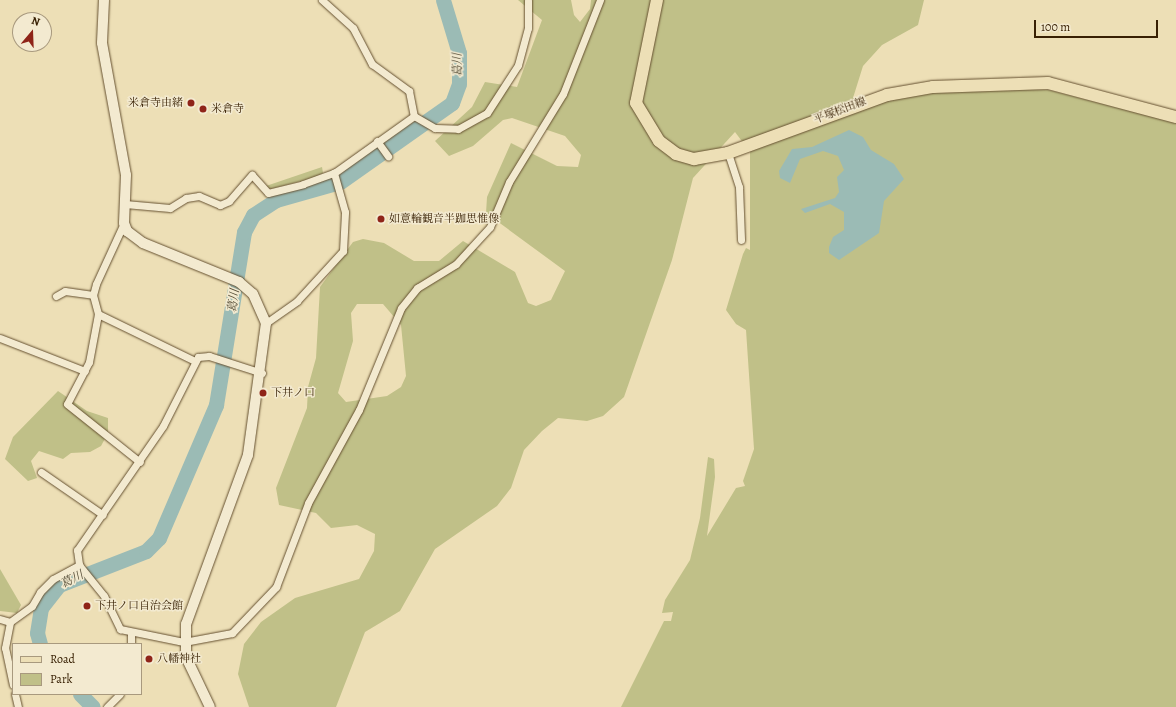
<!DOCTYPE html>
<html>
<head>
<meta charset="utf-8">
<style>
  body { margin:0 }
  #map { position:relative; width:1176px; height:707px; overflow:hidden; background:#eddfb6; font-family:Alegreya,"Noto Serif JP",serif }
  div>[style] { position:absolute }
  .green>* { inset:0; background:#c0c088 }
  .water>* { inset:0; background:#9bbbb5 }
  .river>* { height:15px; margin:-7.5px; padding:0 7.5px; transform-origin:7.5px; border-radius:7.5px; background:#9bbbb5 }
  .roads { filter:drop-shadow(0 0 1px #655030) drop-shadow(0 0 1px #655030) }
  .street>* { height:7px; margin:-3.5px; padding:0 3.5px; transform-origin:3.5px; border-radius:3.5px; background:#f3ead0 }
  .secondary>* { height:10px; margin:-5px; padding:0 5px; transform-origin:5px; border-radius:5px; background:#f3ead0 }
  .primary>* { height:12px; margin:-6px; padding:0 6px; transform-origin:6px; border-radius:6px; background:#eddfb6 }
  .dots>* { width:11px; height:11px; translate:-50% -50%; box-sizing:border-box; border:2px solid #f3ead0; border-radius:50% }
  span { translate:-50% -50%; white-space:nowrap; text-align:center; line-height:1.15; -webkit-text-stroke:3px #f3ead0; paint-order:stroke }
  .poi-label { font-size:11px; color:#382003 }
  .right { translate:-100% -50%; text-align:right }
  .left { translate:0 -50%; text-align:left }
  .street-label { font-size:11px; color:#382003 }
  .water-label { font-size:12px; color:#564e38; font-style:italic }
  .legend { position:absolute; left:12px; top:643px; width:130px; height:52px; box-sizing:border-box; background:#f3ead0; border:1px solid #a8997e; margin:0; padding:5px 7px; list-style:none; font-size:12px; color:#382003 }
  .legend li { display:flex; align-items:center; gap:8px; height:20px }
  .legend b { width:20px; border:1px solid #a8997e }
  .north { position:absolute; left:12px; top:12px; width:40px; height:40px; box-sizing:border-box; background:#f3ead0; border:1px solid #a8997e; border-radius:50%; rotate:19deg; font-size:11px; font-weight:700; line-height:16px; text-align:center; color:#382003 }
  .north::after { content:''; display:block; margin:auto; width:14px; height:18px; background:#8f2418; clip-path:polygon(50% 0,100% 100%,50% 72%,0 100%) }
  .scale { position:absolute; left:1034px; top:20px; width:124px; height:18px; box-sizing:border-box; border:2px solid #382003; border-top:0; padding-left:5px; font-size:12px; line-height:14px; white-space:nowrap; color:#382003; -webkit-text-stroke:3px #f3ead0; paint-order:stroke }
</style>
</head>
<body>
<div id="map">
  <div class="green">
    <i style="clip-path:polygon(evenodd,518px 0,571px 0,574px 15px,580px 22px,590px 9px,591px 0,924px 0,918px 25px,882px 45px,863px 66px,853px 98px,873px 102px,909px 94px,1007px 87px,1049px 90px,1176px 123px,1176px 707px,621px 707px,664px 621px,671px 621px,673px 612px,662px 613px,665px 600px,690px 560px,700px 518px,708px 457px,714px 459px,715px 477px,707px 536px,736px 488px,745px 486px,743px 481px,754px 449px,746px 330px,736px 324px,726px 310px,743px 254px,746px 248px,750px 250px,750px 152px,735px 132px,693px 178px,672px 260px,624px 397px,603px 416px,587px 421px,558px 418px,542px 431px,524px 450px,511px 488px,497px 506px,435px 549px,400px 611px,365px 632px,336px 707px,249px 707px,238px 674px,244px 644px,261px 622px,295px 598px,359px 579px,374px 551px,375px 534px,357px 525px,331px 528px,316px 513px,279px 505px,276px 488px,307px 408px,308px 387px,316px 358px,320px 287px,353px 242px,363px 239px,384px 243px,414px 261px,439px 261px,463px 241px,515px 272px,528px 303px,536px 306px,551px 300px,565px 271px,486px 213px,487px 197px,511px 143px,557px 166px,578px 167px,581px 155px,565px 136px,512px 118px,503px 120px,473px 146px,449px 156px,435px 141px,472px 107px,485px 82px,517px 87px,542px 20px,518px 0,357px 304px,383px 304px,401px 325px,406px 376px,401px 387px,387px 396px,346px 402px,338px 393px,353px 341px,351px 313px,357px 304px)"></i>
    <i style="clip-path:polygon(322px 167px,323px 173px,317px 177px,271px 189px,266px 186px)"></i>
    <i style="clip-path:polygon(58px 391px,87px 411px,108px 418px,108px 433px,101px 446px,90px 452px,71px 453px,63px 459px,39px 451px,31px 461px,37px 478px,28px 481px,5px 459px,13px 437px)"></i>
    <i style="clip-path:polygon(0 569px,21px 605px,17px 613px,0 611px)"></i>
  </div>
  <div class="water">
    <i style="clip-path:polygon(849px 130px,863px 137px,871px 150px,894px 164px,904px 179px,884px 201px,879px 233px,839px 260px,829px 253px,829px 247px,833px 237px,844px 230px,844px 212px,830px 204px,805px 213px,801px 209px,835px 198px,839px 192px,837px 177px,844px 170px,838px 156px,823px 151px,800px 159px,790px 183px,780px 178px,779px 171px,792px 149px,812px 147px)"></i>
  </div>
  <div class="river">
    <i style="left:40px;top:644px;width:11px;rotate:-105deg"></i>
    <i style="left:37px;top:633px;width:25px;rotate:-81deg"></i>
    <i style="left:41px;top:608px;width:29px;rotate:-52deg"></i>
    <i style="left:59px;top:585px;width:93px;rotate:-21.3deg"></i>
    <i style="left:146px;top:551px;width:18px;rotate:-45deg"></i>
    <i style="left:159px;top:538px;width:145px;rotate:-66.8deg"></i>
    <i style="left:216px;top:405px;width:175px;rotate:-80.8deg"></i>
    <i style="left:244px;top:232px;width:19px;rotate:-62deg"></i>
    <i style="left:253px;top:215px;width:27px;rotate:-33deg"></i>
    <i style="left:276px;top:200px;width:66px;rotate:-15.7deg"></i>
    <i style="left:340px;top:182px;width:137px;rotate:-35.2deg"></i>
    <i style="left:452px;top:103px;width:20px;rotate:-70deg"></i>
    <i style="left:459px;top:84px;width:31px;rotate:-90deg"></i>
    <i style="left:459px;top:53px;width:55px;rotate:-106.8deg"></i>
    <i style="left:80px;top:694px;width:18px;rotate:45deg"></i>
  </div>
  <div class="roads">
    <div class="street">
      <i style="left:322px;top:0;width:42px;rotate:42.1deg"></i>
      <i style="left:353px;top:28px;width:41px;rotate:62.2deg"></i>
      <i style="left:372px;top:64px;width:46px;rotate:36.1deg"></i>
      <i style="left:409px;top:91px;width:25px;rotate:79deg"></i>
      <i style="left:414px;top:116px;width:24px;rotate:30deg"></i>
      <i style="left:435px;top:128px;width:23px;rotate:2deg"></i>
      <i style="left:458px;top:129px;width:33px;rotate:-29deg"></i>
      <i style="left:487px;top:113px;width:57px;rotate:-57.1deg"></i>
      <i style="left:518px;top:65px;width:38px;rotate:-75deg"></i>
      <i style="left:528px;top:28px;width:28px;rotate:-90deg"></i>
      <i style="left:377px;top:141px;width:19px;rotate:54deg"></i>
      <i style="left:728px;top:153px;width:36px;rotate:72deg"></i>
      <i style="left:739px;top:187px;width:53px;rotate:87.8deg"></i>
      <i style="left:125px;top:204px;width:45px;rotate:5.1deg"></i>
      <i style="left:170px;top:208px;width:19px;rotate:-32deg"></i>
      <i style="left:186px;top:198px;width:13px;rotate:-9deg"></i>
      <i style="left:199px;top:196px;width:23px;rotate:23deg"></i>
      <i style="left:220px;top:205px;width:10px;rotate:-24deg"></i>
      <i style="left:229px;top:201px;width:35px;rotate:-49deg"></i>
      <i style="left:252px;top:175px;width:24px;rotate:48deg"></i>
      <i style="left:268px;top:193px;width:36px;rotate:-14deg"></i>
      <i style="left:303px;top:184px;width:33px;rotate:-20deg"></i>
      <i style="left:334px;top:173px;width:98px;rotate:-35.5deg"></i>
      <i style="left:124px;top:223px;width:67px;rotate:114.7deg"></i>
      <i style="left:96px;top:284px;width:11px;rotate:105deg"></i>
      <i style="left:93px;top:295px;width:20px;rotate:75deg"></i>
      <i style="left:98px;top:314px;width:49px;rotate:100.6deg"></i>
      <i style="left:89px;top:362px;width:47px;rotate:117.6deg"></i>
      <i style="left:67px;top:404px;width:93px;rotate:38.5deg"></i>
      <i style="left:56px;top:296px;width:10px;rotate:-29deg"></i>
      <i style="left:65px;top:291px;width:28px;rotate:8deg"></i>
      <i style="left:98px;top:314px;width:108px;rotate:25.9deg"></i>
      <i style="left:266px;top:323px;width:38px;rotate:-35deg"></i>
      <i style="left:297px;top:301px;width:68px;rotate:-47.4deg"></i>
      <i style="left:343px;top:251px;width:39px;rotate:-87deg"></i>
      <i style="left:345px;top:212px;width:41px;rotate:-105.8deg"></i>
      <i style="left:0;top:338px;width:91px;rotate:21.2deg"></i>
      <i style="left:262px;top:373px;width:56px;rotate:-162.2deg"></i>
      <i style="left:209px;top:356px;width:11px;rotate:175deg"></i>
      <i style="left:198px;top:357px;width:77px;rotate:116.9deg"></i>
      <i style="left:163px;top:426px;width:151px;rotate:124.7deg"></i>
      <i style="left:77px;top:550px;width:15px;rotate:82deg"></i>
      <i style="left:79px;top:565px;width:40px;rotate:51deg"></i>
      <i style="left:104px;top:596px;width:37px;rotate:64deg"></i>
      <i style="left:120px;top:629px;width:65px;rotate:11.5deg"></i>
      <i style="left:184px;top:642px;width:49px;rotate:-10.6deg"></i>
      <i style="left:232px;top:633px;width:64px;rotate:-46.3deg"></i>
      <i style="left:276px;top:587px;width:90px;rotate:-69.1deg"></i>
      <i style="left:308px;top:503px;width:106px;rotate:-61.3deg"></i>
      <i style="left:359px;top:410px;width:110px;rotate:-67.6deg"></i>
      <i style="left:401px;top:308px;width:26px;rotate:-51deg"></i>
      <i style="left:417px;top:288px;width:46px;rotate:-31.6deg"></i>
      <i style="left:456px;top:264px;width:50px;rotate:-47.4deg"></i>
      <i style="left:490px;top:227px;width:49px;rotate:-67.1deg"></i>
      <i style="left:509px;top:182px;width:103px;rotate:-58.5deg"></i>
      <i style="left:563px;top:94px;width:101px;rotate:-68.5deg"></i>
      <i style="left:41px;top:472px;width:75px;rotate:34.7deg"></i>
      <i style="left:0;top:619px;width:10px;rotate:17deg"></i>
      <i style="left:131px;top:644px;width:12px;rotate:-90deg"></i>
      <i style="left:13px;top:685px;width:38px;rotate:-102deg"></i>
      <i style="left:5px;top:648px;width:26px;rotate:-79deg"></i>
      <i style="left:10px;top:622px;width:27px;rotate:-36deg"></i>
      <i style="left:32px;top:606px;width:16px;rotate:-60deg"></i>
      <i style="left:40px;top:592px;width:18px;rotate:-45deg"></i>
      <i style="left:53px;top:579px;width:30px;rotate:-28deg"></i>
      <i style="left:15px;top:694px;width:13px;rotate:77deg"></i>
      <i style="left:107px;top:707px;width:18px;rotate:-45deg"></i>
    </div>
    <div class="secondary">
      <i style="left:104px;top:0;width:43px;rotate:92.7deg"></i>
      <i style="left:102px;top:43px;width:134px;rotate:79.7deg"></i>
      <i style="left:126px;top:175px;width:48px;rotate:92.4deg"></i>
      <i style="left:124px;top:223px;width:9px;rotate:69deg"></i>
      <i style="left:127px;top:231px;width:20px;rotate:37deg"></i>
      <i style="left:143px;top:243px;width:104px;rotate:22.1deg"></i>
      <i style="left:239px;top:282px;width:18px;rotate:41deg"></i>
      <i style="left:253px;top:294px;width:32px;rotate:66deg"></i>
      <i style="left:266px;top:323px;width:133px;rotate:97.8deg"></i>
      <i style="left:248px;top:455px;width:180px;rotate:110.1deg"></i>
      <i style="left:186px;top:624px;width:33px;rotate:90deg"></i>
      <i style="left:186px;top:657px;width:55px;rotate:64.4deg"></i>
    </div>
    <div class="primary">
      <i style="left:657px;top:0;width:105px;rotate:101.5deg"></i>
      <i style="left:636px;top:103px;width:44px;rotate:58.8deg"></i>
      <i style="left:659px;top:141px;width:21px;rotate:37deg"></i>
      <i style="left:676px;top:154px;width:19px;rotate:16deg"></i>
      <i style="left:694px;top:159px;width:35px;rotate:-10deg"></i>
      <i style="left:728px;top:153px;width:169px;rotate:-20deg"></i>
      <i style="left:887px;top:95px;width:47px;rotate:-9.9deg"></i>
      <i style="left:933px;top:87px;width:115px;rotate:-2deg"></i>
      <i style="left:1048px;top:83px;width:132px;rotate:14.9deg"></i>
    </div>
  </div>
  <div class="dots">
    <i style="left:191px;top:103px;background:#8f2418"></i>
    <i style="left:203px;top:109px;background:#8f2418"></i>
    <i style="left:381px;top:219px;background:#8f2418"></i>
    <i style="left:263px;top:393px;background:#8f2418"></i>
    <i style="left:87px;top:606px;background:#8f2418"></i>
    <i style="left:149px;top:659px;background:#8f2418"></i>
  </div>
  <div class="poi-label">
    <span class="right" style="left:183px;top:103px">米倉寺由緒</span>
    <span class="left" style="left:211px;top:109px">米倉寺</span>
    <span class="left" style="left:389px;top:219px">如意輪観音半跏思惟像</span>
    <span class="left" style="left:271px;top:393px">下井ノ口</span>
    <span class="left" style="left:95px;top:606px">下井ノ口自治会館</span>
    <span class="left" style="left:157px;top:659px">八幡神社</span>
  </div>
  <div class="street-label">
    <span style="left:840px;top:111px;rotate:-21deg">平塚松田線</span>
  </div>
  <div class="water-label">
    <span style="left:458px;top:65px;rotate:-92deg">葛川</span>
    <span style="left:234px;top:301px;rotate:-82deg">葛川</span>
    <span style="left:72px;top:580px;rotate:-27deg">葛川</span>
  </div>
  <ul class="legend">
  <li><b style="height:5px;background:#eddfb6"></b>Road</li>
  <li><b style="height:11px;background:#c0c088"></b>Park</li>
  </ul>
  <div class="north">N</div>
  <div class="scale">100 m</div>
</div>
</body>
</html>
